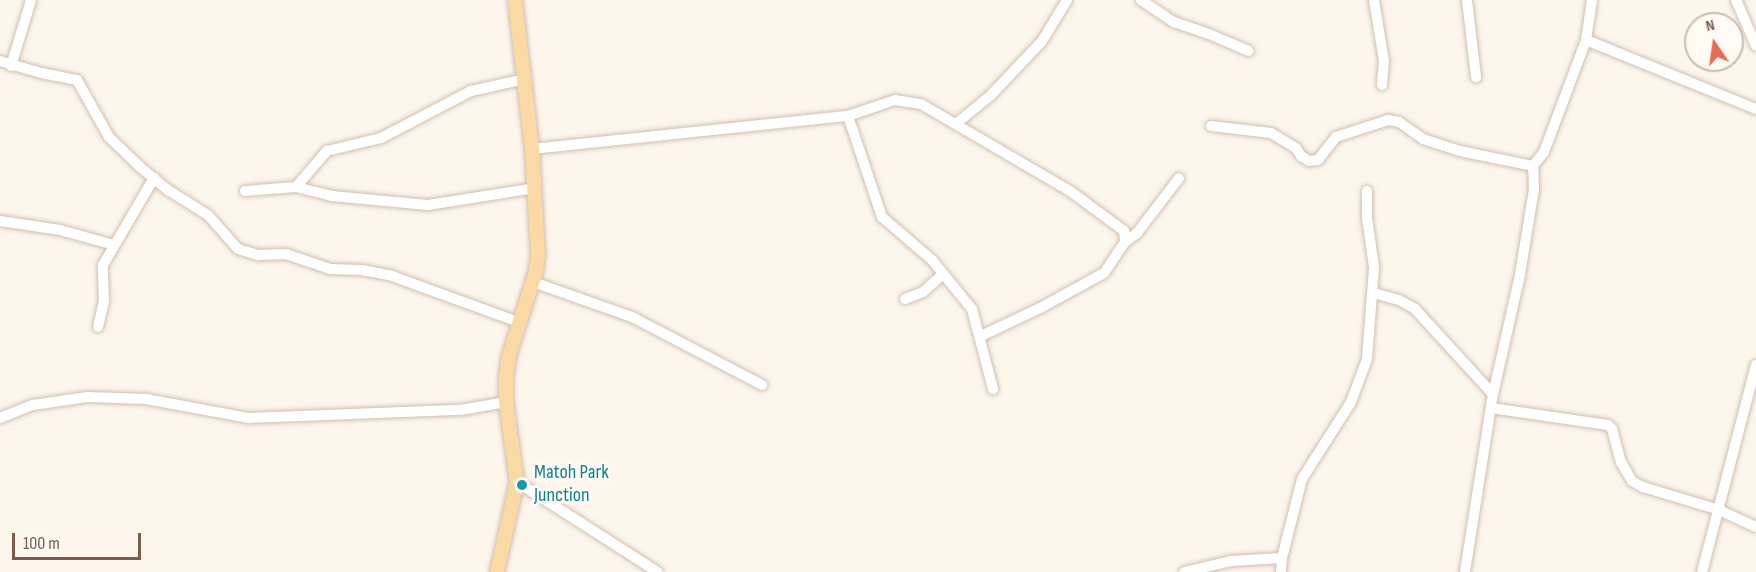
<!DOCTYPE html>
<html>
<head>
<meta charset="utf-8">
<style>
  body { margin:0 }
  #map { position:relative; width:1756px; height:572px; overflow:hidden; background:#fdf6ec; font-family:"Sofia Sans Condensed",sans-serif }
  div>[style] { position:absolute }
  .roads { filter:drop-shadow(0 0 2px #d1beb0) drop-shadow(0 0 2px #d1beb0) }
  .minor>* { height:10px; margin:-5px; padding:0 5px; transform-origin:5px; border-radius:5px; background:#fff }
  .major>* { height:14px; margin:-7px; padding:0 7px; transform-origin:7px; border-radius:7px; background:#fbd9a5 }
  .dots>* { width:16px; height:16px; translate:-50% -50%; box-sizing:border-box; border:3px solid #fffaf3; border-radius:50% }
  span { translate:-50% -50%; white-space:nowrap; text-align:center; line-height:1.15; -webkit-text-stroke:6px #fffaf3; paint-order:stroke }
  .culture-label { font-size:20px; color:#0d838f }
  .left { translate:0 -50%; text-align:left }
  .north { position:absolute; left:1684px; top:12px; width:60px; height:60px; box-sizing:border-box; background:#fffaf3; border:2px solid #cabbb1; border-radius:50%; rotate:347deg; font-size:16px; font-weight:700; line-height:24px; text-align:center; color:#7a5c4d }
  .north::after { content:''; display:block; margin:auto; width:21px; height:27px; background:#e76f51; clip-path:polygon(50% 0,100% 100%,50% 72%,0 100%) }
  .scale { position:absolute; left:12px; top:533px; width:129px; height:27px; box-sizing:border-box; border:3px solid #7a5c4d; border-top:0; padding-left:8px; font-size:18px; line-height:21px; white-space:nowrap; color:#7a5c4d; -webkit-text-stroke:4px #fffaf3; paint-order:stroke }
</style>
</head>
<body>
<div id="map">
  <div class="roads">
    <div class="minor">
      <i style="left:1141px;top:0;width:40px;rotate:34deg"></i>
      <i style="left:1174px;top:22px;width:37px;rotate:19deg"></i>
      <i style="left:1209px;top:34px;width:43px;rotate:23deg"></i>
      <i style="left:1374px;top:0;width:62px;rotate:80.7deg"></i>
      <i style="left:1384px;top:61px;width:24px;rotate:95deg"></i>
      <i style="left:1467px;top:0;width:78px;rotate:83.3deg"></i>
      <i style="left:1736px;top:0;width:50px;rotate:66.5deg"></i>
      <i style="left:1586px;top:40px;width:183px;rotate:22.1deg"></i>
      <i style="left:0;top:61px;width:43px;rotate:16.3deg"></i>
      <i style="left:41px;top:73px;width:37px;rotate:11deg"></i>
      <i style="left:77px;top:80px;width:65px;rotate:60.7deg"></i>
      <i style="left:109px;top:137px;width:42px;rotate:44deg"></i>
      <i style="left:139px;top:166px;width:38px;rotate:40deg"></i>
      <i style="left:168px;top:190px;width:47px;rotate:32deg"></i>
      <i style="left:208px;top:215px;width:45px;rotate:48.6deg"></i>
      <i style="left:238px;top:249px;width:21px;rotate:17deg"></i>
      <i style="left:258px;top:255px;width:28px;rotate:-2deg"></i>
      <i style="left:286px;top:254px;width:46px;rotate:18.8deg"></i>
      <i style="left:330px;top:269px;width:32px;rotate:2deg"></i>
      <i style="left:362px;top:270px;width:31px;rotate:11deg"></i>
      <i style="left:392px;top:276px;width:137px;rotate:20deg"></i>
      <i style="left:11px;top:66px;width:69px;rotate:-73.1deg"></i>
      <i style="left:848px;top:116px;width:50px;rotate:-18.8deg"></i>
      <i style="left:895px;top:100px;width:26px;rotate:9deg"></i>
      <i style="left:921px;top:104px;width:173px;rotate:30.3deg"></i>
      <i style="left:1070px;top:191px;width:67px;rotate:36.5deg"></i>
      <i style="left:1124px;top:231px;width:11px;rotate:85deg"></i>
      <i style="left:1125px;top:242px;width:37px;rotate:124deg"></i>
      <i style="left:1104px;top:273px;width:73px;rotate:151.3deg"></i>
      <i style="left:1040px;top:308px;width:65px;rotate:154.6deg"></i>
      <i style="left:957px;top:123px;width:44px;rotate:-39.5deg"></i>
      <i style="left:991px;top:95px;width:74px;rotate:-46.6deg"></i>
      <i style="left:1042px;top:41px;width:48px;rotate:-58.6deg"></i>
      <i style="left:1211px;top:126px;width:60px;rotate:6.7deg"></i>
      <i style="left:1271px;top:133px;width:29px;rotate:31deg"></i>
      <i style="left:1296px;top:148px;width:9px;rotate:58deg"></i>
      <i style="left:1301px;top:156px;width:9px;rotate:32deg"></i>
      <i style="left:1309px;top:161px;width:9px;rotate:-6deg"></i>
      <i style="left:1318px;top:160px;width:29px;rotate:-52deg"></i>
      <i style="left:1336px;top:137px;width:55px;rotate:-18.1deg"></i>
      <i style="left:1388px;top:120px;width:11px;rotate:10deg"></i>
      <i style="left:1399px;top:122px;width:29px;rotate:35deg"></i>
      <i style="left:1423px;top:139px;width:39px;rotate:18deg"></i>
      <i style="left:1460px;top:151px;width:75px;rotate:11.6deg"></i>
      <i style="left:532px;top:149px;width:318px;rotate:-6deg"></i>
      <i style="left:848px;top:116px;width:107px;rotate:71.4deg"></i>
      <i style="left:882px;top:217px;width:66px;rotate:40.7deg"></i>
      <i style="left:932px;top:260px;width:63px;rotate:50.8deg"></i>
      <i style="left:972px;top:309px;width:83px;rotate:75.3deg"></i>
      <i style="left:296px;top:187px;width:48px;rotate:-49.3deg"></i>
      <i style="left:327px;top:151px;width:56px;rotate:-13.5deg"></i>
      <i style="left:381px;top:138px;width:102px;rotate:-27.6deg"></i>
      <i style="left:471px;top:91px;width:55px;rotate:-12.5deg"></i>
      <i style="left:245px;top:191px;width:51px;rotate:-4.5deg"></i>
      <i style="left:296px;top:187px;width:37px;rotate:14deg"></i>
      <i style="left:332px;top:196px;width:96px;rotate:5.4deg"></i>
      <i style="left:428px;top:205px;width:108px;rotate:-9deg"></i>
      <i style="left:0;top:221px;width:61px;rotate:8.5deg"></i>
      <i style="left:60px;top:230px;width:56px;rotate:15.5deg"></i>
      <i style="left:1125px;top:242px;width:15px;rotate:-37deg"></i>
      <i style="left:1137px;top:233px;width:69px;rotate:-52.6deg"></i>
      <i style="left:533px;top:282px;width:105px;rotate:19.5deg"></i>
      <i style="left:632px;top:317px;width:147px;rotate:27.6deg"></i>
      <i style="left:1374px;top:293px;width:26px;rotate:16deg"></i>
      <i style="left:1399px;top:300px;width:18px;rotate:29deg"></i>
      <i style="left:1415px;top:309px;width:115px;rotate:47.5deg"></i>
      <i style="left:905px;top:299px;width:19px;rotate:-21deg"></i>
      <i style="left:923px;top:292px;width:27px;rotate:-42deg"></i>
      <i style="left:98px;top:327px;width:26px;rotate:-77deg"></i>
      <i style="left:104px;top:302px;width:37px;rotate:-92deg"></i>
      <i style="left:103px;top:265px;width:101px;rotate:-59.6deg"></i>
      <i style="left:1491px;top:408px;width:118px;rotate:8.3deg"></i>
      <i style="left:1608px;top:425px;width:6px;rotate:45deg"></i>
      <i style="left:1612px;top:429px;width:34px;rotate:75deg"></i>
      <i style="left:1621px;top:462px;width:22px;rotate:60deg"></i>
      <i style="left:1632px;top:481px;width:13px;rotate:29deg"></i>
      <i style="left:1643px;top:487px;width:79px;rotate:16.8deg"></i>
      <i style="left:1719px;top:510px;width:41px;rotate:24.7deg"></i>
      <i style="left:0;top:418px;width:35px;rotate:-22deg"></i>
      <i style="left:33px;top:405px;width:55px;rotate:-8.4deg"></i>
      <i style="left:87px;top:397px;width:59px;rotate:1.9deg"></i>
      <i style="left:146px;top:399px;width:105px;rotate:10.5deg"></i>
      <i style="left:249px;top:418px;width:212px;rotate:-2.2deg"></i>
      <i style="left:461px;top:410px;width:46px;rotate:-10.1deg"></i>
      <i style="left:517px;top:482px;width:167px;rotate:32.6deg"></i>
      <i style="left:1184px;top:572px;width:48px;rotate:-13.2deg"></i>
      <i style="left:1231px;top:561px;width:51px;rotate:-3.4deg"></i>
      <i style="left:1281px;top:572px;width:14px;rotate:-86deg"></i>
      <i style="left:1282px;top:558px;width:81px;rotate:-75.8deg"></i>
      <i style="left:1302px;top:479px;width:91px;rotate:-57.5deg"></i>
      <i style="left:1351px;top:402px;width:46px;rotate:-69.6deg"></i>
      <i style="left:1367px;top:359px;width:92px;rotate:-85.6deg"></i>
      <i style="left:1374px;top:267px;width:49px;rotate:-98.1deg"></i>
      <i style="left:1367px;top:218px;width:27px;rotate:-90deg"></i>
      <i style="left:1465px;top:572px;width:180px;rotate:-81.1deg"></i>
      <i style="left:1493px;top:394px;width:117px;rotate:-77.2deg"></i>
      <i style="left:1519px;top:280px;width:92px;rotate:-80.6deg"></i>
      <i style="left:1534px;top:189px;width:23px;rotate:-92deg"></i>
      <i style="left:1533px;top:166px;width:18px;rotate:-52deg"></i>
      <i style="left:1544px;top:152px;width:120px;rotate:-69.4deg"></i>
      <i style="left:1586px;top:40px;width:40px;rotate:-81.5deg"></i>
      <i style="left:1702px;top:572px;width:214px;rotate:-75.4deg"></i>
    </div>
    <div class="major">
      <i style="left:497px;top:572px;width:92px;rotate:-77.5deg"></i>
      <i style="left:517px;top:482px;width:81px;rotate:-97.8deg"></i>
      <i style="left:506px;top:402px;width:25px;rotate:-90deg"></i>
      <i style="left:506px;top:377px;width:21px;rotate:-82deg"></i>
      <i style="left:509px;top:356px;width:89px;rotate:-72.4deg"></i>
      <i style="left:536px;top:271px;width:16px;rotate:-83deg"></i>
      <i style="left:538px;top:255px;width:106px;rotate:-93.2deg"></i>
      <i style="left:532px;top:149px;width:150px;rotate:-96.5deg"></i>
    </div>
  </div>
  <div class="dots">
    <i style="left:522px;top:485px;background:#0f9aa8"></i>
  </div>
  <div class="culture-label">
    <span class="left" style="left:534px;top:484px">Matoh Park<br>Junction</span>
  </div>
  <div class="north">N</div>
  <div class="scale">100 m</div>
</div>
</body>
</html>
